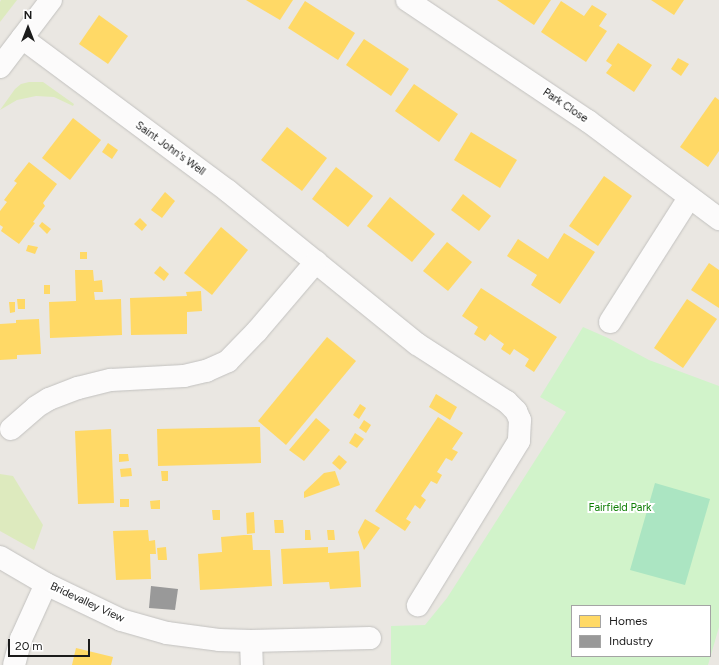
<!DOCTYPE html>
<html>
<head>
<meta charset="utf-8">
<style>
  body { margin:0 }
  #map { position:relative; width:719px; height:665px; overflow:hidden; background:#eae7e2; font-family:Figtree,sans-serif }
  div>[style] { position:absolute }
  .grass>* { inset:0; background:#ddeabe }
  .park>* { inset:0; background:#d1f3ca }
  .pitch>* { inset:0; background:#abe5c2 }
  .homes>* { inset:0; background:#ffd966 }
  .industry>* { inset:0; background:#999 }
  .roads { filter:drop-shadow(0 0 1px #c2c1bf) drop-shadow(0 0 1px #c2c1bf) }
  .minor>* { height:22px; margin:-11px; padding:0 11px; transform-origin:11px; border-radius:11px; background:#fcfbfb }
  span { translate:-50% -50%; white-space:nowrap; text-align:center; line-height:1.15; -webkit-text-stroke:4px #fff; paint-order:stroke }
  .street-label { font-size:11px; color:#1b1b1b }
  .park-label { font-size:11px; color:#0e7e04 }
  .legend { position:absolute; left:571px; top:605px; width:140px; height:52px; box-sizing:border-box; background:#fff; border:1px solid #a4a4a4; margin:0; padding:5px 7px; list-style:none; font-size:12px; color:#1b1b1b }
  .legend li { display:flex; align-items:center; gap:8px; height:20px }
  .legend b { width:20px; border:1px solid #a4a4a4 }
  .north { position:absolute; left:8px; top:8px; width:40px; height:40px; -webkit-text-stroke:3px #fff; paint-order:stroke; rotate:0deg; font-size:11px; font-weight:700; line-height:16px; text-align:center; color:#1b1b1b }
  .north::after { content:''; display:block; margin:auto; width:14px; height:18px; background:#1b1b1b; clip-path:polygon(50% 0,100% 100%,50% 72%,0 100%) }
  .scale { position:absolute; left:8px; top:639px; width:82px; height:18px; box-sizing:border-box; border:2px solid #1b1b1b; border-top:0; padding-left:5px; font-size:12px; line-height:14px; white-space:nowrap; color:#1b1b1b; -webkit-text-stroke:3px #fff; paint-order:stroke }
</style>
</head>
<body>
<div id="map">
  <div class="grass">
    <i style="clip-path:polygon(1px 0,17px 0,0 22px,0 2px)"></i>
    <i style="clip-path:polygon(29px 82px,43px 82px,74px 104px,73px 106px,54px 97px,36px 96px,17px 100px,0 110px,15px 89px,21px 84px)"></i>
    <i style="clip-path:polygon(0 474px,13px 476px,43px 525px,34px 550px,0 531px)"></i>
  </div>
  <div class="park">
    <i style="clip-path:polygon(evenodd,583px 327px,608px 338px,649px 360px,719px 386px,719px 627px,708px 665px,391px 665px,391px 626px,425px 625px,447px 598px,566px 412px,540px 397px,583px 327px,572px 606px,710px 606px,710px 656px,572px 656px,572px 606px)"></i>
  </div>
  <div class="pitch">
    <i style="clip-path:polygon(655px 483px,710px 499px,685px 585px,630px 570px)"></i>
  </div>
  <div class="homes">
    <i style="clip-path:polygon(246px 0,293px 0,280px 20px)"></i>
    <i style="clip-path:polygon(497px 0,551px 0,534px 25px)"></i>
    <i style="clip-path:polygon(651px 0,684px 0,674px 15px)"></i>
    <i style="clip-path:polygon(305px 1px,355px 33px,338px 60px,288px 28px)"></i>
    <i style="clip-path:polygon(561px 1px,584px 16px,592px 5px,607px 14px,599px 26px,607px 31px,586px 62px,541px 32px)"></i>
    <i style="clip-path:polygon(99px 15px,128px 36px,108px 64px,79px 44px)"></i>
    <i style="clip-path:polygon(364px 39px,409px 69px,391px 96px,346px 65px)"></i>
    <i style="clip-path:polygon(618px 43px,652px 65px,634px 92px,606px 73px,612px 65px,606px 61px)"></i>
    <i style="clip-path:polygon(678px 58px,689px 64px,681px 76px,671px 69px)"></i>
    <i style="clip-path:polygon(414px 84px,458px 114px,439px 142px,395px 111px)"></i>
    <i style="clip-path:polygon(715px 97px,719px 100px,719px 151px,708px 167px,680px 147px)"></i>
    <i style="clip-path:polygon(73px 118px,101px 140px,70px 180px,42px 158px)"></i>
    <i style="clip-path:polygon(287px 127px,327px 158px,302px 191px,261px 160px)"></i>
    <i style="clip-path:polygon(471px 132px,517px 160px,500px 188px,454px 160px)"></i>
    <i style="clip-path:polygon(108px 143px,118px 150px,112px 159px,102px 152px)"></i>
    <i style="clip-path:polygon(29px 162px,57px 184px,43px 203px,45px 206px,33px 222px,35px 223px,19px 244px,1px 231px,3px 227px,0 225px,0 211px,7px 202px,4px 200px,17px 183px,14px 181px)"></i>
    <i style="clip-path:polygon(336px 167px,373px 196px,348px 227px,312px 199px)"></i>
    <i style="clip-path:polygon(604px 176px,632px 196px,598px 246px,569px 226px)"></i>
    <i style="clip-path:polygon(165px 192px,175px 201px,162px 218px,151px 210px)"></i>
    <i style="clip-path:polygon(463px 194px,491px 216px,479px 231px,451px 210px)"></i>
    <i style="clip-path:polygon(390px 197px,435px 234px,412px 262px,367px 226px)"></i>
    <i style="clip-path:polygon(140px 218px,147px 225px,142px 231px,134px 224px)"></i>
    <i style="clip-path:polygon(42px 222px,51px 229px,47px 234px,39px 226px)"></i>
    <i style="clip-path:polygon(221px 227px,248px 250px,212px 295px,184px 273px)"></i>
    <i style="clip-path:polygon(564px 233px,595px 252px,560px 304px,531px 285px,537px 275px,507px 256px,518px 239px,548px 259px)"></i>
    <i style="clip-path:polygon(447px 242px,472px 262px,448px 291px,423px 271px)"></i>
    <i style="clip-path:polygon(28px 245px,38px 247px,35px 254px,26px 251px)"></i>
    <i style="clip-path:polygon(80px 252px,87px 252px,87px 259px,80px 259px)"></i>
    <i style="clip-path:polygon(709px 263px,719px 270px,719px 308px,691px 290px)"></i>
    <i style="clip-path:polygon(160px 266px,169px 274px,164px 281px,154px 273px)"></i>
    <i style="clip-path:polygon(75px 270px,93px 270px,94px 281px,102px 280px,103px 292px,94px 292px,95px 300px,121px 299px,122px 335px,50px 338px,49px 302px,76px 301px)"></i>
    <i style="clip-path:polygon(44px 285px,50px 285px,50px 294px,44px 294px)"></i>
    <i style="clip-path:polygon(481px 288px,557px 337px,534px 372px,525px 366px,529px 359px,514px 349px,510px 355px,501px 349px,504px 344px,490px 334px,485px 341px,474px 334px,478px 327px,462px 316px)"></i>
    <i style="clip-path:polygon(201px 291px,202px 311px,187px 312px,187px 334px,131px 335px,130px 298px,187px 296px,186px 292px)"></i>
    <i style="clip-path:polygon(17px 299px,25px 299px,25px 309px,18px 309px)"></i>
    <i style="clip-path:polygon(687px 299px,717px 319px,683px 368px,654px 348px)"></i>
    <i style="clip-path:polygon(9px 302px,15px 302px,15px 312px,10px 313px)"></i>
    <i style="clip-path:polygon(39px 319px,41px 354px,17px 355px,17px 359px,0 360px,0 324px,16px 323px,16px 320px)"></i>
    <i style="clip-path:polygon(327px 337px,356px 361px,286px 445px,258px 421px)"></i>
    <i style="clip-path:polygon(436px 394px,457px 407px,450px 420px,429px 407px)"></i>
    <i style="clip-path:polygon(360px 404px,366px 408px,359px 419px,353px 415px)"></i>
    <i style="clip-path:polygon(438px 417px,463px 433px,452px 449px,458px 452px,452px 461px,446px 458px,437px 472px,442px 475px,437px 484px,431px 481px,421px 496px,426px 500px,420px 509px,415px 505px,406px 519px,411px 522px,405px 531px,375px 511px)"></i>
    <i style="clip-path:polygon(316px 418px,330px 430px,304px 461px,289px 450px)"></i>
    <i style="clip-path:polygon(364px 420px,371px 425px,366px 433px,359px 428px)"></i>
    <i style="clip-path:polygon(260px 427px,261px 463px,158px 466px,157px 429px)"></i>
    <i style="clip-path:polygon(111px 429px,114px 503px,78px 504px,75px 431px)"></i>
    <i style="clip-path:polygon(355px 433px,364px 439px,357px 448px,349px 443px)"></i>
    <i style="clip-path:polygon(119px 454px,128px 454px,129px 461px,119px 462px)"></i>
    <i style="clip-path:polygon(339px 455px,347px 462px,340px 470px,332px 463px)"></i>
    <i style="clip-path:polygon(131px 468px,132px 476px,121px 477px,120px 469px)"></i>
    <i style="clip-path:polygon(161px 471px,168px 471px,168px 481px,162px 481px)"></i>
    <i style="clip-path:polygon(335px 471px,340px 485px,304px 498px,304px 492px,324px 473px)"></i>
    <i style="clip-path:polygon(120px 499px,129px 499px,129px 507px,120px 507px)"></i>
    <i style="clip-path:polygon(160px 500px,160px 509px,151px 509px,150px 501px)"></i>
    <i style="clip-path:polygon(212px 510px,220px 510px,220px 520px,213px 520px)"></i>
    <i style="clip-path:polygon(254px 512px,255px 533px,247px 534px,246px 513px)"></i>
    <i style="clip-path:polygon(365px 519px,380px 528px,364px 550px,358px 532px)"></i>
    <i style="clip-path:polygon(274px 520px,283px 520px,284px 533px,275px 533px)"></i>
    <i style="clip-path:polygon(148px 530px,149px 541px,155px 540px,156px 554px,150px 554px,151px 579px,116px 580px,113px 531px)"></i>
    <i style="clip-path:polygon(305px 530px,310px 530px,311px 540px,305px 540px)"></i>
    <i style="clip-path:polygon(327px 530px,334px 530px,335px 540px,328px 540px)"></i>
    <i style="clip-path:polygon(244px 535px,252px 535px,253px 550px,270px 550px,272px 586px,200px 590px,198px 554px,222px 552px,221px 537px)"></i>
    <i style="clip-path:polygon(166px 547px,167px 560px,158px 560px,157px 548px)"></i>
    <i style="clip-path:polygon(328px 547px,328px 553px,359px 551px,361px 587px,330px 589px,329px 582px,283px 584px,281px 549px)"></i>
    <i style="clip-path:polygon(76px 648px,113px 657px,111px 665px,72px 665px)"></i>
  </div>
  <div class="industry">
    <i style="clip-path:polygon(151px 586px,178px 589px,175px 610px,149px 608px)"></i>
  </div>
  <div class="roads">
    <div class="minor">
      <i style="left:407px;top:0;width:218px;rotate:33.8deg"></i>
      <i style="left:588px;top:121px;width:164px;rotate:36.8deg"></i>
      <i style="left:22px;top:38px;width:257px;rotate:36.6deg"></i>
      <i style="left:228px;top:191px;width:243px;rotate:39deg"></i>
      <i style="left:417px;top:344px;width:107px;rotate:32.8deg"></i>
      <i style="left:507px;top:402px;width:13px;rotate:45deg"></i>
      <i style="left:516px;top:411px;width:10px;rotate:66deg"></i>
      <i style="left:520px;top:420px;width:21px;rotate:93deg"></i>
      <i style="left:519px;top:441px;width:193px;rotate:121.6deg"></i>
      <i style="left:0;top:67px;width:84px;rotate:-52.7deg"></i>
      <i style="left:610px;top:322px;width:147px;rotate:-57.5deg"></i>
      <i style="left:11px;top:429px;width:33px;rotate:-41deg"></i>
      <i style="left:36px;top:407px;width:15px;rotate:-32deg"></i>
      <i style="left:49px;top:399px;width:31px;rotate:-21deg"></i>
      <i style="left:78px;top:388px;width:34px;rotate:-14deg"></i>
      <i style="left:111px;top:380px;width:73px;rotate:-3.1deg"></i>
      <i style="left:184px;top:376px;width:23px;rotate:-13deg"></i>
      <i style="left:206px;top:371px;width:24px;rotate:-24deg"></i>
      <i style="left:228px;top:361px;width:42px;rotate:-46deg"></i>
      <i style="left:257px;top:331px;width:91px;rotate:-49.5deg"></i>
      <i style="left:0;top:557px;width:53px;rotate:30.4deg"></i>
      <i style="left:46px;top:584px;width:83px;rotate:25.6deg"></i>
      <i style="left:121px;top:620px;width:48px;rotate:15.8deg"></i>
      <i style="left:167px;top:633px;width:52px;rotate:7.7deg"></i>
      <i style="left:219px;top:640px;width:32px;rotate:2deg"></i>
      <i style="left:251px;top:641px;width:119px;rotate:-1.4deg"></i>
      <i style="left:251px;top:641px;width:24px;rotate:88deg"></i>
      <i style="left:14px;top:665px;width:27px;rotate:-75deg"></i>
      <i style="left:21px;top:639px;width:60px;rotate:-65.6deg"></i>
    </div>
  </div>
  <div class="street-label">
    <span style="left:565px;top:106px;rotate:34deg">Park Close</span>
    <span style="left:170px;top:149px;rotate:36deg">Saint John's Well</span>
    <span style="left:87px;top:603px;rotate:25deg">Bridevalley View</span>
  </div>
  <div class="park-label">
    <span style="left:620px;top:508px">Fairfield Park</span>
  </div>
  <ul class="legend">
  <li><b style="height:11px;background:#ffd966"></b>Homes</li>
  <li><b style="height:11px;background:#999"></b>Industry</li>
  </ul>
  <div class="north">N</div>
  <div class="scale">20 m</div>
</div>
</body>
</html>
